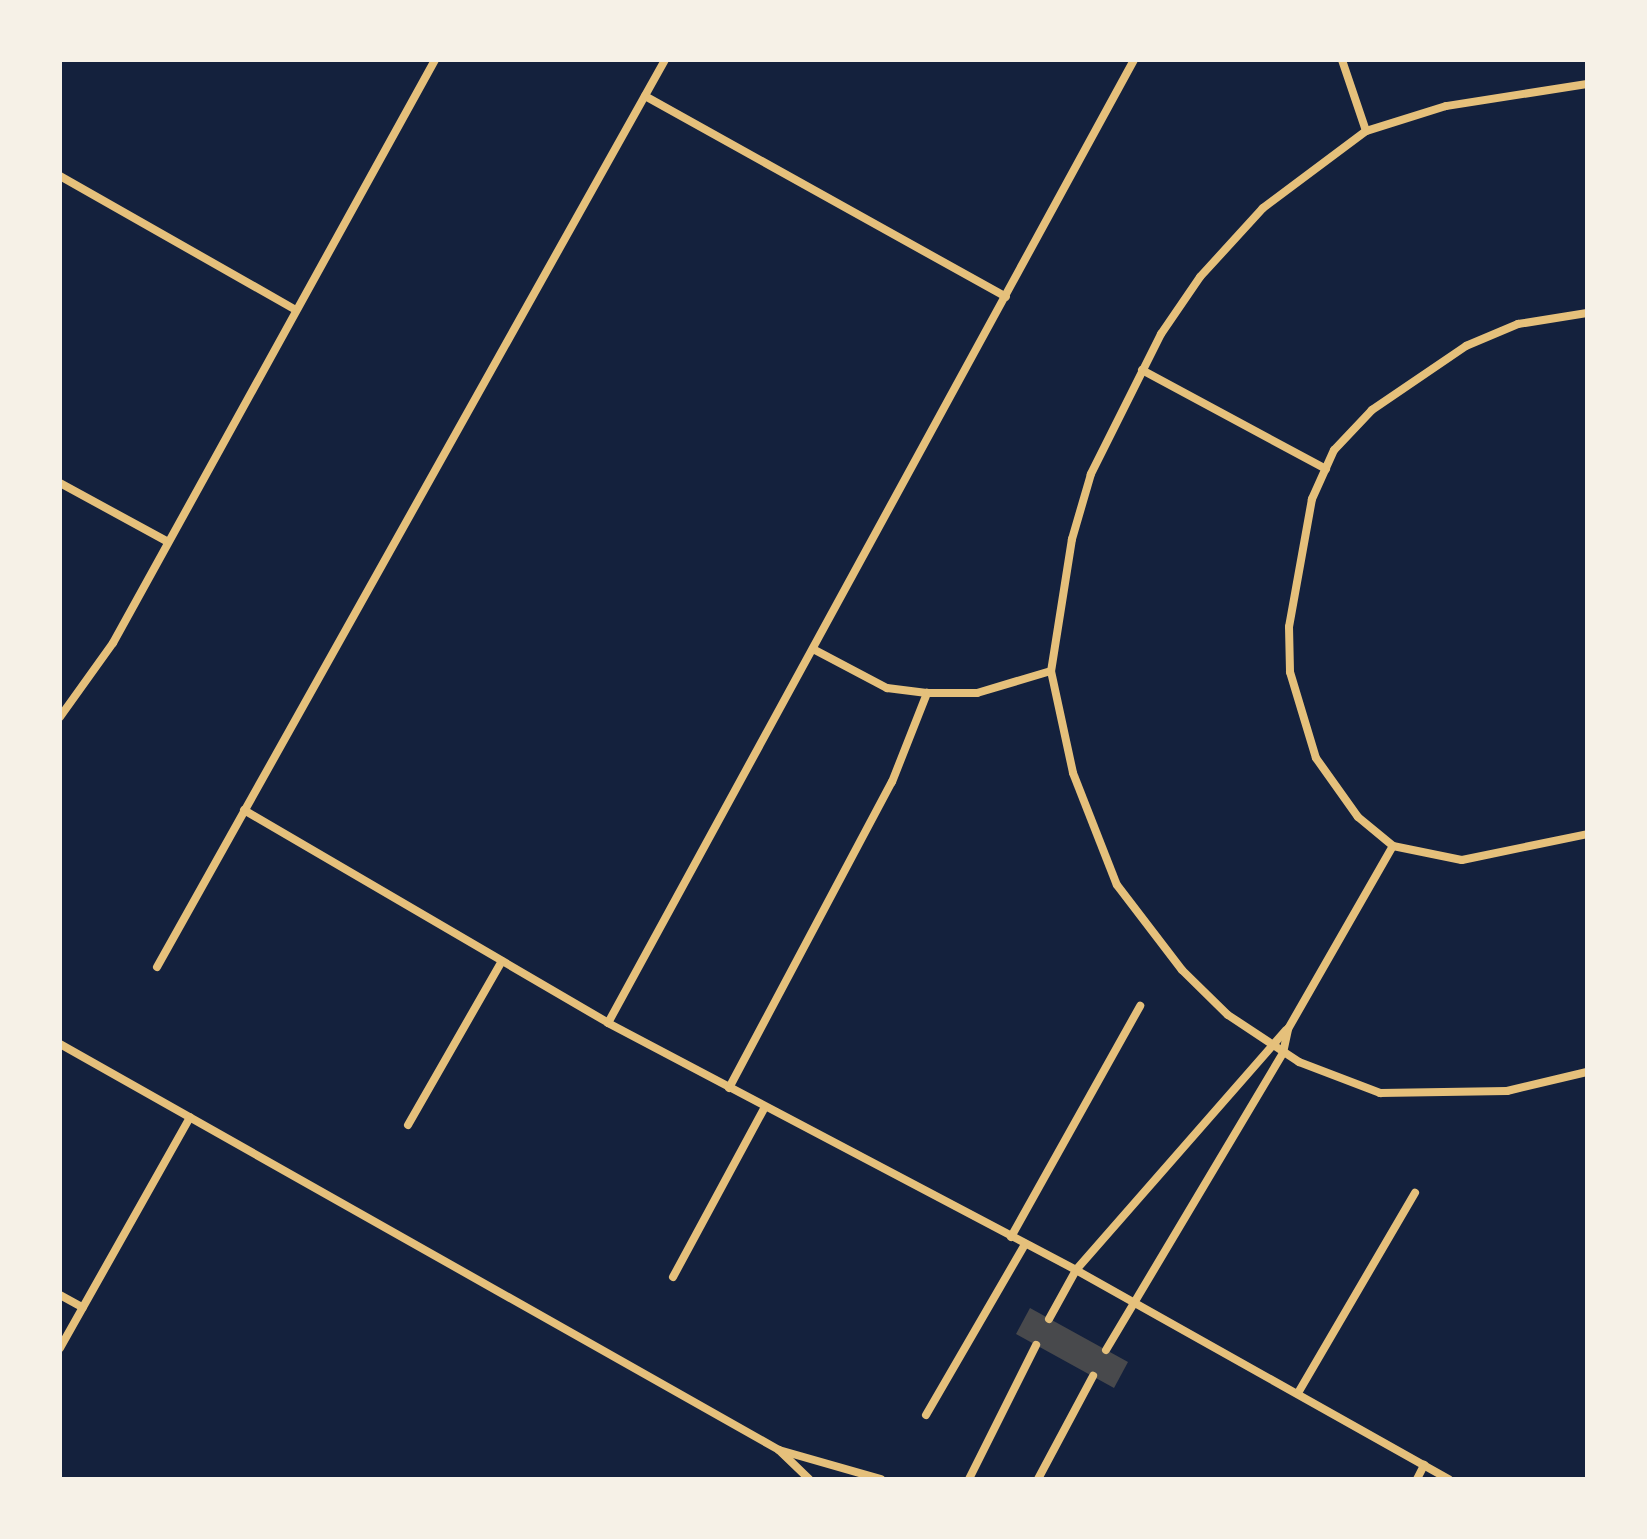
<!DOCTYPE html>
<html>
<head>
<meta charset="utf-8">
<style>
  body { margin:0 }
  #map { position:relative; width:1647px; height:1539px; overflow:hidden; background:#14213d; font-family:Raleway,sans-serif }
  div>[style] { position:absolute }
  .building>* { inset:0; background:#48494c }
  .minor>* { height:8px; margin:-4px; padding:0 4px; transform-origin:4px; border-radius:4px; background:#e5c07b }
  span { translate:-50% -50%; white-space:nowrap; text-align:center; line-height:1.15; -webkit-text-stroke:6px #f6f1e7; paint-order:stroke }
  .frame { position:absolute; inset:0; border:62px solid #f6f1e7; pointer-events:none }
</style>
</head>
<body>
<div id="map">
  <div class="building">
    <i style="clip-path:polygon(1030px 1308px,1128px 1362px,1114px 1388px,1016px 1334px)"></i>
  </div>
  <div class="minor">
    <i style="left:1342px;top:60px;width:75px;rotate:71.3deg"></i>
    <i style="left:1587px;top:84px;width:143px;rotate:171.1deg"></i>
    <i style="left:1446px;top:106px;width:84px;rotate:162.6deg"></i>
    <i style="left:1366px;top:131px;width:129px;rotate:143.2deg"></i>
    <i style="left:1263px;top:208px;width:93px;rotate:132.4deg"></i>
    <i style="left:1200px;top:277px;width:69px;rotate:124.4deg"></i>
    <i style="left:1161px;top:334px;width:157px;rotate:116.6deg"></i>
    <i style="left:1091px;top:474px;width:68px;rotate:106.3deg"></i>
    <i style="left:1072px;top:539px;width:134px;rotate:99deg"></i>
    <i style="left:1051px;top:671px;width:104px;rotate:77.8deg"></i>
    <i style="left:1073px;top:773px;width:120px;rotate:68.6deg"></i>
    <i style="left:1117px;top:885px;width:107px;rotate:52.6deg"></i>
    <i style="left:1182px;top:970px;width:64px;rotate:44.4deg"></i>
    <i style="left:1228px;top:1015px;width:85px;rotate:33.5deg"></i>
    <i style="left:1299px;top:1062px;width:87px;rotate:20.9deg"></i>
    <i style="left:1380px;top:1093px;width:127px;rotate:-0.9deg"></i>
    <i style="left:1507px;top:1091px;width:82px;rotate:-13.4deg"></i>
    <i style="left:645px;top:96px;width:413px;rotate:29.1deg"></i>
    <i style="left:60px;top:176px;width:271px;rotate:29.6deg"></i>
    <i style="left:1587px;top:313px;width:70px;rotate:170.9deg"></i>
    <i style="left:1518px;top:324px;width:56px;rotate:157.1deg"></i>
    <i style="left:1466px;top:346px;width:114px;rotate:145.8deg"></i>
    <i style="left:1372px;top:410px;width:55px;rotate:133.5deg"></i>
    <i style="left:1334px;top:450px;width:54px;rotate:114.2deg"></i>
    <i style="left:1312px;top:499px;width:130px;rotate:100.2deg"></i>
    <i style="left:1289px;top:627px;width:45px;rotate:88.7deg"></i>
    <i style="left:1290px;top:672px;width:90px;rotate:73.2deg"></i>
    <i style="left:1316px;top:758px;width:72px;rotate:54.6deg"></i>
    <i style="left:1358px;top:817px;width:45px;rotate:39.6deg"></i>
    <i style="left:1393px;top:846px;width:70px;rotate:11.5deg"></i>
    <i style="left:1462px;top:860px;width:128px;rotate:-11.7deg"></i>
    <i style="left:1142px;top:370px;width:209px;rotate:28.3deg"></i>
    <i style="left:60px;top:483px;width:123px;rotate:28.6deg"></i>
    <i style="left:813px;top:649px;width:84px;rotate:27.8deg"></i>
    <i style="left:887px;top:688px;width:40px;rotate:7.1deg"></i>
    <i style="left:927px;top:693px;width:50px"></i>
    <i style="left:977px;top:693px;width:77px;rotate:-16.6deg"></i>
    <i style="left:60px;top:717px;width:91px;rotate:-54.4deg"></i>
    <i style="left:113px;top:643px;width:666px;rotate:-61.09deg"></i>
    <i style="left:244px;top:810px;width:422px;rotate:30.3deg"></i>
    <i style="left:608px;top:1023px;width:529px;rotate:27.82deg"></i>
    <i style="left:1076px;top:1270px;width:428px;rotate:29.3deg"></i>
    <i style="left:157px;top:967px;width:1040px;rotate:-60.75deg"></i>
    <i style="left:608px;top:1023px;width:1097px;rotate:-61.36deg"></i>
    <i style="left:60px;top:1044px;width:826px;rotate:29.45deg"></i>
    <i style="left:779px;top:1450px;width:42px;rotate:44deg"></i>
    <i style="left:729px;top:1088px;width:347px;rotate:-62deg"></i>
    <i style="left:892px;top:782px;width:96px;rotate:-68.5deg"></i>
    <i style="left:408px;top:1125px;width:189px;rotate:-60.2deg"></i>
    <i style="left:1011px;top:1237px;width:265px;rotate:-60.8deg"></i>
    <i style="left:673px;top:1277px;width:193px;rotate:-61.6deg"></i>
    <i style="left:60px;top:1295px;width:26px;rotate:29deg"></i>
    <i style="left:1049px;top:1319px;width:56px;rotate:-61.1deg"></i>
    <i style="left:1076px;top:1270px;width:319px;rotate:-48.8deg"></i>
    <i style="left:60px;top:1348px;width:265px;rotate:-60.6deg"></i>
    <i style="left:1106px;top:1350px;width:346px;rotate:-59.2deg"></i>
    <i style="left:1283px;top:1053px;width:25px;rotate:-78deg"></i>
    <i style="left:1288px;top:1029px;width:211px;rotate:-60.2deg"></i>
    <i style="left:1298px;top:1393px;width:232px;rotate:-59.7deg"></i>
    <i style="left:926px;top:1415px;width:198px;rotate:-59.9deg"></i>
    <i style="left:779px;top:1450px;width:106px;rotate:15.9deg"></i>
    <i style="left:969px;top:1479px;width:150px;rotate:-63.4deg"></i>
    <i style="left:1038px;top:1479px;width:117px;rotate:-61.9deg"></i>
    <i style="left:1417px;top:1479px;width:16px;rotate:-63deg"></i>
  </div>
  <div class="frame"></div>
</div>
</body>
</html>
